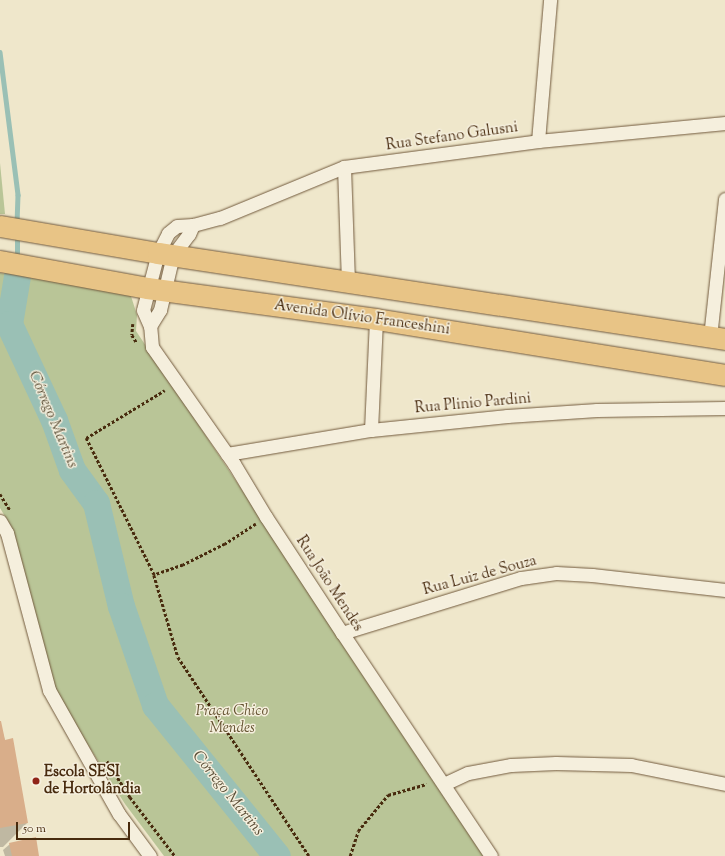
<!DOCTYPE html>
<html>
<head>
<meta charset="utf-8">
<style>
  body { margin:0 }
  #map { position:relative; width:725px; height:856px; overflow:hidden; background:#efe7cb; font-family:"Sorts Mill Goudy",serif }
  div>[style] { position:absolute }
  .green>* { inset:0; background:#b9c597 }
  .shadow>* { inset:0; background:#0003 }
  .stream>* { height:4.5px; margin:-2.25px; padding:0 2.25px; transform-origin:2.25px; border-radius:2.25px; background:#9ac0b5 }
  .river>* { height:27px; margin:-13.5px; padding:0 13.5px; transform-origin:13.5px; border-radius:13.5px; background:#9ac0b5 }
  .building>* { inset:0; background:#d9ae8a }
  .path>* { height:2.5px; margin-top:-1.25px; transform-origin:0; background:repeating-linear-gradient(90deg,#482b0e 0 3px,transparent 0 5px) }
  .roads { filter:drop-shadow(0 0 1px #725a3d) drop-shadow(0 0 1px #725a3d) }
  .street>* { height:13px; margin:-6.5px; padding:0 6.5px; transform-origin:6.5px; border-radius:6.5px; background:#f5efdd }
  .primary>* { height:21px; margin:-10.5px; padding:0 10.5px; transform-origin:10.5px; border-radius:10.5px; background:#e8c486 }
  .dots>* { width:11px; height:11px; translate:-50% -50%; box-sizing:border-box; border:2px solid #f5efdd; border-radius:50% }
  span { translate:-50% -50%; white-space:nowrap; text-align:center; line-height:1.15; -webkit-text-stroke:3px #f5efdd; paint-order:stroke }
  .street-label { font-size:15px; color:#482b0e }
  .park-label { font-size:15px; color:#645230; font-style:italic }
  .poi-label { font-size:15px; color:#482b0e; font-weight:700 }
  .left { translate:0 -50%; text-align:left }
  .water-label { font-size:16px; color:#5c5038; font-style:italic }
  .scale { position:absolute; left:16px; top:822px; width:114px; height:18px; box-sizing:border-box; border:2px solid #482b0e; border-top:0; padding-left:5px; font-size:12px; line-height:14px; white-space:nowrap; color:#482b0e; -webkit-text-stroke:3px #f5efdd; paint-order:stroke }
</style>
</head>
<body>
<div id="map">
  <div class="green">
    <i style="clip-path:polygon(0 163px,5px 214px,0 214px)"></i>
    <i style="clip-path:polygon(0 273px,130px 293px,137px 315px,136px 331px,486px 856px,164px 856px,125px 804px,54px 691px,12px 528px,0 508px)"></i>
  </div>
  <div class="shadow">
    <i style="clip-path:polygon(0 722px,27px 823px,3px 847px,0 847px)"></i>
    <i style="clip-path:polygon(10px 844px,38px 856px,5px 856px,3px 850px)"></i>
  </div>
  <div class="stream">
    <i style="left:0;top:52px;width:144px;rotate:82.8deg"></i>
    <i style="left:18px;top:195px;width:28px;rotate:92deg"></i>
    <i style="left:17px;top:259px;width:25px;rotate:-90deg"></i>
  </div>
  <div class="river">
    <i style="left:17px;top:276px;width:49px;rotate:99.5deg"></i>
    <i style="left:9px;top:324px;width:106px;rotate:64.9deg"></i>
    <i style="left:54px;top:420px;width:53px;rotate:70.2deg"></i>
    <i style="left:72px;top:470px;width:41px;rotate:54deg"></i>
    <i style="left:96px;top:503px;width:106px;rotate:76.4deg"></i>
    <i style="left:121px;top:606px;width:105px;rotate:71deg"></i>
    <i style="left:155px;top:705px;width:194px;rotate:51.1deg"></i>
  </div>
  <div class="building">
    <i style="clip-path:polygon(0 721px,1px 721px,5px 740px,13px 738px,28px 823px,0 828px)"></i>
    <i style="clip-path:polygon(36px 837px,39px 856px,12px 856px,9px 843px)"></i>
  </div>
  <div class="path">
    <i style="left:133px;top:324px;width:11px;rotate:95deg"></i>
    <i style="left:132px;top:335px;width:9px;rotate:58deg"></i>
    <i style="left:0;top:494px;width:19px;rotate:58deg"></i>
    <i style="left:256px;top:524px;width:37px;rotate:147deg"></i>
    <i style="left:225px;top:544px;width:47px;rotate:153.4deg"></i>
    <i style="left:183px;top:565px;width:31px;rotate:161deg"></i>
    <i style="left:154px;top:575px;width:85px;rotate:73.7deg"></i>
    <i style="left:178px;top:657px;width:238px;rotate:56.6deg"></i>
    <i style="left:154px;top:575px;width:153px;rotate:-116.4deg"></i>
    <i style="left:86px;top:438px;width:92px;rotate:-31.3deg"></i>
    <i style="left:107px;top:761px;width:43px;rotate:57.4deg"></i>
    <i style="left:130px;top:797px;width:74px;rotate:52.7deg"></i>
    <i style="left:350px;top:856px;width:26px;rotate:-72deg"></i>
    <i style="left:358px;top:831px;width:47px;rotate:-50.2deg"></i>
    <i style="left:388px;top:795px;width:40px;rotate:-16deg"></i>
  </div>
  <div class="roads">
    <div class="street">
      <i style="left:538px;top:141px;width:142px;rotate:-85.1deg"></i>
      <i style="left:344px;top:167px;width:114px;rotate:88deg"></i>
      <i style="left:150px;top:326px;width:19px;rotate:-58deg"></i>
      <i style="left:160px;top:310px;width:57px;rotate:-76.7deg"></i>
      <i style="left:173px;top:255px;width:26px;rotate:-53deg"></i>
      <i style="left:189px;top:234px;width:10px;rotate:-66deg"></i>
      <i style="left:710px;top:337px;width:139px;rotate:-83.8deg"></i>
      <i style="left:371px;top:430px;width:111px;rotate:-87.4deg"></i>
      <i style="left:227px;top:454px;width:146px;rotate:-9.5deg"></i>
      <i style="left:371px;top:430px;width:137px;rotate:-5.9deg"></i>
      <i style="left:507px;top:416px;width:90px;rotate:-3.8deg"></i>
      <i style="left:597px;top:410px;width:128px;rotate:-0.9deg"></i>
      <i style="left:0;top:521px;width:14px;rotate:60deg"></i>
      <i style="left:7px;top:533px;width:163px;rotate:75deg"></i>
      <i style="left:49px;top:690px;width:142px;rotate:60.6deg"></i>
      <i style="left:119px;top:814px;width:52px;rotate:53.6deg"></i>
      <i style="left:342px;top:633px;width:187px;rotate:-17.1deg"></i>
      <i style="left:521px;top:578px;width:35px;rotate:-8deg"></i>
      <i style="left:556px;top:573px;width:36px;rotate:3deg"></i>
      <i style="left:592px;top:575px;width:134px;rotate:6.4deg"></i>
      <i style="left:444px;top:784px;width:26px;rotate:-25deg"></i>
      <i style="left:468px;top:773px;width:44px;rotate:-10.5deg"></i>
      <i style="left:511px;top:765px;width:45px;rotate:-2.5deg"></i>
      <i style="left:556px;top:763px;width:75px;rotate:1.5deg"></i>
      <i style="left:631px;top:765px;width:96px;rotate:11.4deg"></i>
      <i style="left:491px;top:856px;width:268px;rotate:-123.7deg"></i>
      <i style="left:342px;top:633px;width:139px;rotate:-123.2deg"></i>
      <i style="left:266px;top:517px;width:62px;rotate:-121.1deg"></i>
      <i style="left:234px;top:464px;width:143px;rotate:-125deg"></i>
      <i style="left:152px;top:347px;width:21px;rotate:-95deg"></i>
      <i style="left:150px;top:326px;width:17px;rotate:-114deg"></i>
      <i style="left:143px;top:310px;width:59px;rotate:-75.3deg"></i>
      <i style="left:158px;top:253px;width:22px;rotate:-63deg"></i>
      <i style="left:168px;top:233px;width:11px;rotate:-38deg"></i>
      <i style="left:177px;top:226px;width:16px;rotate:-4deg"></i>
      <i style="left:193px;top:225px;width:28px;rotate:-15deg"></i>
      <i style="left:220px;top:218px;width:134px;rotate:-22.4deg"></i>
      <i style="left:344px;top:167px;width:196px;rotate:-7.6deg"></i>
      <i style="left:538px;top:141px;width:188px;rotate:-5.5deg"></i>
    </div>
    <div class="primary">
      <i style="left:0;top:226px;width:160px;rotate:9.7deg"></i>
      <i style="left:158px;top:253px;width:573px;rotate:8.62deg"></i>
      <i style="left:0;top:261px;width:149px;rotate:10.4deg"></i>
      <i style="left:147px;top:288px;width:231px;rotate:7.7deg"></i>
      <i style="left:376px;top:319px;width:353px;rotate:9.1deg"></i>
    </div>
  </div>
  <div class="dots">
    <i style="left:36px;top:781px;background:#8f2418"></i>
  </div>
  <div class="street-label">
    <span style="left:452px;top:137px;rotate:-8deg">Rua Stefano Galusni</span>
    <span style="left:362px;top:318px;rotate:8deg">Avenida Olívio Franceshini</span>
    <span style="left:473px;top:404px;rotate:-5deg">Rua Plinio Pardini</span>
    <span style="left:480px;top:576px;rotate:-15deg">Rua Luiz de Souza</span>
    <span style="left:329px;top:584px;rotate:57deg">Rua João Mendes</span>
  </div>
  <div class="park-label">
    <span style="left:232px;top:720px">Praça Chico<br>Mendes</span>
  </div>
  <div class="poi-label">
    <span class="left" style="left:44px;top:781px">Escola SESI<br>de Hortolândia</span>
  </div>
  <div class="water-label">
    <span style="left:52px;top:420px;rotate:67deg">Córrego Martins</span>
    <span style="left:227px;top:794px;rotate:51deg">Córrego Martins</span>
  </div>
  <div class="scale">50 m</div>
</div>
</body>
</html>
